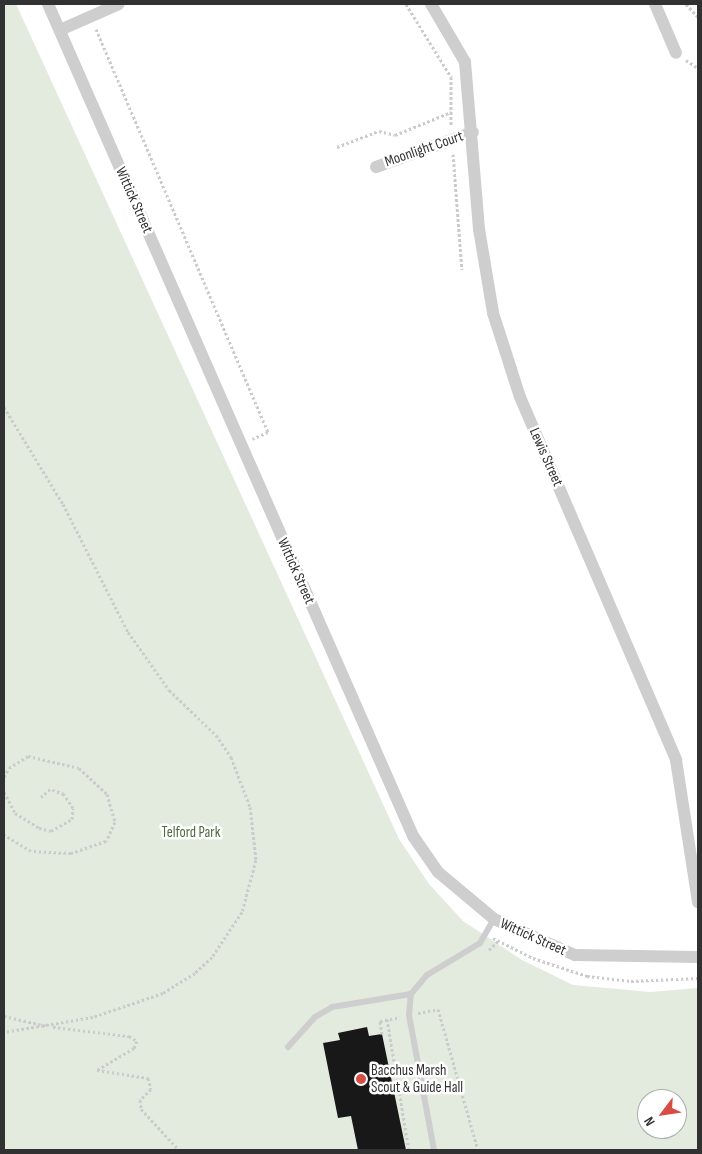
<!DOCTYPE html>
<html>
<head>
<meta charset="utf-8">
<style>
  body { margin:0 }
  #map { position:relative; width:702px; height:1154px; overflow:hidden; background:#fff; font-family:"Sofia Sans Condensed",sans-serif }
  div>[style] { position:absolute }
  .green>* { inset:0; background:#e3eade }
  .building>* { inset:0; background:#181818 }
  .path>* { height:3px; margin-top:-1.5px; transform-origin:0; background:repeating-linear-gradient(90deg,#cbcbcb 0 2.5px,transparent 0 5px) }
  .lane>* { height:6px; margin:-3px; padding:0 3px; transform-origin:3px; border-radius:3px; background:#cecece }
  .street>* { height:12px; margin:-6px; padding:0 6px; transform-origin:6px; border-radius:6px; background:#cecece }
  .dots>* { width:14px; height:14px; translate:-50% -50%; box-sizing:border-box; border:2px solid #fff; border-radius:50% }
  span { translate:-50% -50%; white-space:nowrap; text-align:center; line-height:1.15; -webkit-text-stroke:5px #fff; paint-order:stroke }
  .street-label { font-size:15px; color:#313131 }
  .park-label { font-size:15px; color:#506a42 }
  .poi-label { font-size:15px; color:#313131 }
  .left { translate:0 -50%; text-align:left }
  .frame { position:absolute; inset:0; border:5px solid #313131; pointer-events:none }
  .north { position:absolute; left:637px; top:1089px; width:50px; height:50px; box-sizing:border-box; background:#fff; border:1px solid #adadad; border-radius:50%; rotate:239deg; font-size:14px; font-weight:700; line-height:20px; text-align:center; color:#313131 }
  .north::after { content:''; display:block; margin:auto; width:18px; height:22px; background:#d74d45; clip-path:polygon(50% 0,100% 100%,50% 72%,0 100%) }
</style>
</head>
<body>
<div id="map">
  <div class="green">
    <i style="clip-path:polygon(evenodd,4px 4px,16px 4px,399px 839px,429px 884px,463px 921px,522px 960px,573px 985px,650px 992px,698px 988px,698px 1150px,4px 1150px,4px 4px,647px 1099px,677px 1099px,677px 1129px,647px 1129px,647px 1099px)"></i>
  </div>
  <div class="building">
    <i style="clip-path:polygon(367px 1027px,369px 1036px,382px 1034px,406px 1150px,358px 1150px,351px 1116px,338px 1118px,323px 1043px,340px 1040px,338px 1033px)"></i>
  </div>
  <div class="path">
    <i style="left:406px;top:4px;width:86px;rotate:58.3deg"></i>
    <i style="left:451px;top:77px;width:48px;rotate:90deg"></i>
    <i style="left:686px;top:4px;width:18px;rotate:47deg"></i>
    <i style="left:96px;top:29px;width:438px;rotate:66.9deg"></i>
    <i style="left:268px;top:432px;width:17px;rotate:156deg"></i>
    <i style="left:686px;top:60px;width:14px;rotate:34deg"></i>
    <i style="left:337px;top:147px;width:45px;rotate:-20.9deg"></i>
    <i style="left:379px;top:131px;width:16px;rotate:14deg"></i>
    <i style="left:395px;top:135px;width:61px;rotate:-22.3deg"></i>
    <i style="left:453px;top:154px;width:116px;rotate:85.6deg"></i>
    <i style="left:4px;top:407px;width:114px;rotate:58.7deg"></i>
    <i style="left:63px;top:504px;width:144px;rotate:63.1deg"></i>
    <i style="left:128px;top:632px;width:71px;rotate:54.7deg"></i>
    <i style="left:169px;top:690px;width:65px;rotate:43.8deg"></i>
    <i style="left:216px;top:735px;width:27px;rotate:56deg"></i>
    <i style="left:231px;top:757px;width:53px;rotate:69.2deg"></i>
    <i style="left:250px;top:807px;width:53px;rotate:83.5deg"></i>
    <i style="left:256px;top:860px;width:54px;rotate:105.1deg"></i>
    <i style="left:242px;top:912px;width:54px;rotate:123.7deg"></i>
    <i style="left:212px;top:957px;width:23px;rotate:137deg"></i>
    <i style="left:195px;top:973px;width:38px;rotate:148deg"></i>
    <i style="left:163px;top:993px;width:74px;rotate:161.1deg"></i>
    <i style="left:93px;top:1017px;width:90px;rotate:170.4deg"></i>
    <i style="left:4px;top:777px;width:10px;rotate:-61deg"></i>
    <i style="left:9px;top:768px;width:22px;rotate:-32deg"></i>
    <i style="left:28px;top:756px;width:52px;rotate:13.2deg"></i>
    <i style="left:79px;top:768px;width:38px;rotate:43deg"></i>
    <i style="left:107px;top:794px;width:29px;rotate:74deg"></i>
    <i style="left:115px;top:822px;width:21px;rotate:115deg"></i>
    <i style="left:106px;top:841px;width:37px;rotate:161deg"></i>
    <i style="left:71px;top:853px;width:40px;rotate:-177.1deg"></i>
    <i style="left:31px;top:851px;width:31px;rotate:-149deg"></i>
    <i style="left:4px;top:792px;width:24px;rotate:62deg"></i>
    <i style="left:15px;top:813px;width:28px;rotate:32deg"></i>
    <i style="left:39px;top:828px;width:12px;rotate:14deg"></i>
    <i style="left:51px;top:831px;width:24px;rotate:-30deg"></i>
    <i style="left:72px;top:819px;width:11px;rotate:-85deg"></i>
    <i style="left:73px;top:808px;width:17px;rotate:-123deg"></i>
    <i style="left:64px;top:794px;width:15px;rotate:-160deg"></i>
    <i style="left:50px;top:789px;width:12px;rotate:138deg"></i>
    <i style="left:493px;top:938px;width:45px;rotate:26.6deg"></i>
    <i style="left:533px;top:958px;width:57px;rotate:18.4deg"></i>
    <i style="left:587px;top:976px;width:44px;rotate:6.5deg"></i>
    <i style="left:631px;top:981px;width:67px;rotate:-2.6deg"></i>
    <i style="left:489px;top:950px;width:13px;rotate:-45deg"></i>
    <i style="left:418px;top:1013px;width:20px;rotate:-11deg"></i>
    <i style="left:438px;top:1009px;width:147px;rotate:74.2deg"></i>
    <i style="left:4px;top:1016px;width:44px;rotate:13.1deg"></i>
    <i style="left:387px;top:1019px;width:133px;rotate:80.5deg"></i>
    <i style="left:53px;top:1027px;width:77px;rotate:6.8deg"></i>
    <i style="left:129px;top:1036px;width:9px;rotate:32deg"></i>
    <i style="left:137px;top:1041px;width:8px;rotate:113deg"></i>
    <i style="left:134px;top:1048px;width:43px;rotate:149.3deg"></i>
    <i style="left:97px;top:1070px;width:52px;rotate:8.9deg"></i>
    <i style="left:148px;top:1078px;width:11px;rotate:75deg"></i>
    <i style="left:151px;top:1089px;width:16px;rotate:135deg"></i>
    <i style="left:140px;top:1100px;width:9px;rotate:84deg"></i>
    <i style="left:141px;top:1109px;width:56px;rotate:47.2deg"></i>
    <i style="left:382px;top:1034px;width:13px;rotate:-99deg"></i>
    <i style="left:380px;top:1021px;width:20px;rotate:-11deg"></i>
  </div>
  <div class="lane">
    <i style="left:288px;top:1047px;width:40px;rotate:-48deg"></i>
    <i style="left:315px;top:1017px;width:20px;rotate:-30deg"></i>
    <i style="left:332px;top:1007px;width:80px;rotate:-9.3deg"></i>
    <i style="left:434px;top:1150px;width:137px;rotate:-100.5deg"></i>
    <i style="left:409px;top:1015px;width:21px;rotate:-85deg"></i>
    <i style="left:411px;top:994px;width:25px;rotate:-50deg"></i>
    <i style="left:427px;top:975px;width:62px;rotate:-31.1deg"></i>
    <i style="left:480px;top:943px;width:28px;rotate:-60deg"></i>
  </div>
  <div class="street">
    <i style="left:48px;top:4px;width:909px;rotate:66.31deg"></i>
    <i style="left:413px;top:836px;width:44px;rotate:55.2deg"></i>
    <i style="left:438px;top:872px;width:73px;rotate:40deg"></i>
    <i style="left:494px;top:919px;width:89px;rotate:24deg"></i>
    <i style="left:575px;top:955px;width:123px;rotate:0.9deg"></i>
    <i style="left:431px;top:4px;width:67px;rotate:59.6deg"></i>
    <i style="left:465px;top:62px;width:168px;rotate:85.2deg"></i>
    <i style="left:479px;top:229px;width:85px;rotate:80.5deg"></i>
    <i style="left:493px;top:313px;width:88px;rotate:72.2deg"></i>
    <i style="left:520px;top:397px;width:395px;rotate:66.7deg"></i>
    <i style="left:676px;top:760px;width:144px;rotate:81.2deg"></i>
    <i style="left:655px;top:4px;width:53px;rotate:66.8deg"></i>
    <i style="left:60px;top:30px;width:64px;rotate:-23.8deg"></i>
    <i style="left:376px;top:167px;width:103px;rotate:-19.8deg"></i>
  </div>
  <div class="dots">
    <i style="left:361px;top:1079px;background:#d74d45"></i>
  </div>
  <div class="street-label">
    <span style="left:424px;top:149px;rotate:-19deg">Moonlight Court</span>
    <span style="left:134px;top:200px;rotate:66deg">Wittick Street</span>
    <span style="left:546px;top:457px;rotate:66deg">Lewis Street</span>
    <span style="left:296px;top:571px;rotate:66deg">Wittick Street</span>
    <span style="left:533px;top:937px;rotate:24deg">Wittick Street</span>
  </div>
  <div class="park-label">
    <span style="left:191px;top:833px">Telford Park</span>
  </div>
  <div class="poi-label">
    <span class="left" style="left:371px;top:1079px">Bacchus Marsh<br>Scout &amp; Guide Hall</span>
  </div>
  <div class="frame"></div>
  <div class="north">N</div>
</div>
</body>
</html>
